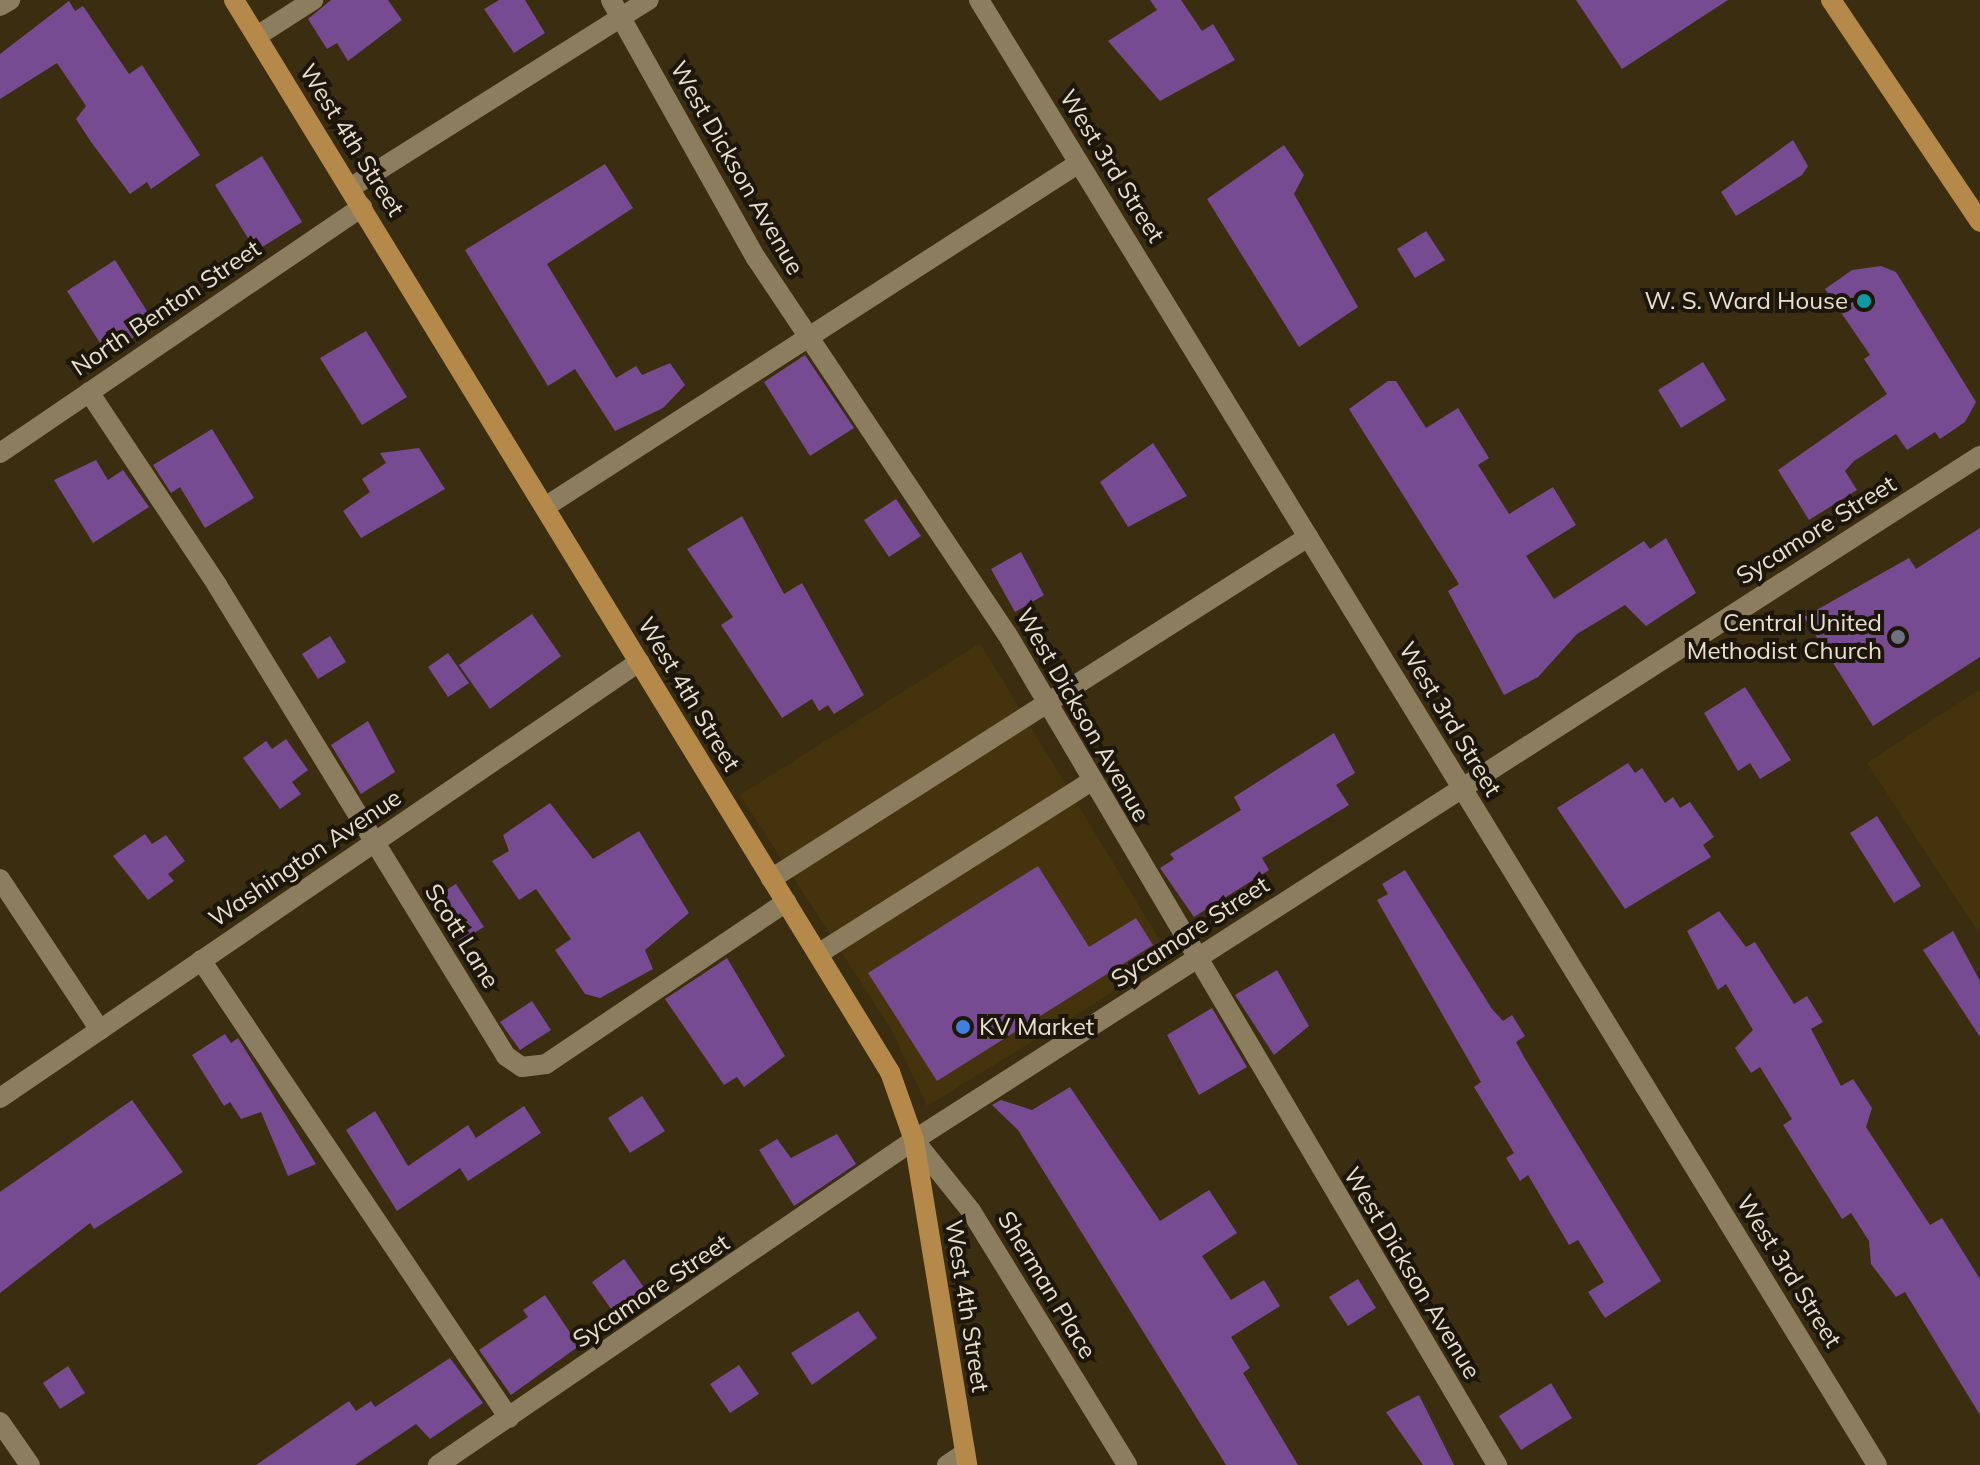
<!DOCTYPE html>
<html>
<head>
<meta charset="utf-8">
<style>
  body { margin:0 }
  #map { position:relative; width:1980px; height:1465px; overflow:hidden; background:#3b2d10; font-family:Mulish,sans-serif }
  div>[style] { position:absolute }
  .built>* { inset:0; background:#45330e }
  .building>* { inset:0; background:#774b92 }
  .minor>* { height:20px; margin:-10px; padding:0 10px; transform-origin:10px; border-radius:10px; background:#8d7d5f }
  .major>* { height:20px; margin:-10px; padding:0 10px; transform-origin:10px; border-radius:10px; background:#b58949 }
  .dots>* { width:22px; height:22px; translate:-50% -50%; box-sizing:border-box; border:4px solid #1d160a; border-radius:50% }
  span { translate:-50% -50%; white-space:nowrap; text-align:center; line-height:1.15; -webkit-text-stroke:8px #1d160a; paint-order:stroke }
  .street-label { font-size:24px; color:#e8dfcf }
  .poi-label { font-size:24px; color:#e8dfcf }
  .right { translate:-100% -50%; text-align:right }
  .left { translate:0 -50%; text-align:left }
</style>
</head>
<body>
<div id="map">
  <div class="built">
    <i style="clip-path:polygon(980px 643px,1170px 957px,927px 1106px,891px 1029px,740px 795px)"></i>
    <i style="clip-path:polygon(1980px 689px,1980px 935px,1867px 763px)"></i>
  </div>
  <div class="building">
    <i style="clip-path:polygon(331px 0,388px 0,402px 20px,348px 61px,337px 43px,327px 49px,308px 19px)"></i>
    <i style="clip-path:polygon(499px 0,525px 0,545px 33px,514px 53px,484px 9px)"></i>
    <i style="clip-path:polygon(1150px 0,1181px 0,1202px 31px,1213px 24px,1235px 60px,1160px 101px,1108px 41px,1157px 10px)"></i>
    <i style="clip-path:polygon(1576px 0,1728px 0,1622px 69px)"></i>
    <i style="clip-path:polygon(69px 1px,75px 11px,83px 6px,129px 74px,142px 65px,200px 155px,151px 189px,147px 182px,130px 194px,91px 142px,76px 119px,86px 106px,57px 63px,0 99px,0 54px)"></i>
    <i style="clip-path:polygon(1793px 140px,1808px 166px,1802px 175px,1736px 216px,1721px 192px)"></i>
    <i style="clip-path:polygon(1284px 145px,1304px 175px,1294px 194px,1358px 307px,1299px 347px,1207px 199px)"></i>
    <i style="clip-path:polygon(262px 156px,302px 222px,256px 251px,215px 185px)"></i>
    <i style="clip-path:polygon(605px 164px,633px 208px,547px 264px,616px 378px,636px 366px,642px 375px,670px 363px,685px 385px,663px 408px,615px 431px,575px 369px,548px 386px,465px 250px)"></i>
    <i style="clip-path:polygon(1426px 231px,1445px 260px,1415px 278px,1397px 249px)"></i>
    <i style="clip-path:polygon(115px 260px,155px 324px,107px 354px,67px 291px)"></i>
    <i style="clip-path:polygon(1881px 266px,1896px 272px,1976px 402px,1965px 422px,1940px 439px,1935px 432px,1907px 450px,1896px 434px,1854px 461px,1845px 471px,1857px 490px,1809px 520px,1778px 470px,1887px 394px,1864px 359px,1870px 355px,1825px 289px,1852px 270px)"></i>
    <i style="clip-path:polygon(366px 331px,407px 397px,362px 425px,320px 358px)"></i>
    <i style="clip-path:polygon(805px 355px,854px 428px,810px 456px,764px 382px)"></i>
    <i style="clip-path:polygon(1703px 362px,1726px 400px,1681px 428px,1658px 390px)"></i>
    <i style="clip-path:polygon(1388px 381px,1396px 381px,1426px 428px,1458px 408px,1489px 458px,1478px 465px,1509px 514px,1553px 487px,1576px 525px,1526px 556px,1554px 599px,1644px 541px,1650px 549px,1666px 538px,1696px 593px,1646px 626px,1625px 605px,1577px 634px,1538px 677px,1504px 695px,1448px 591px,1459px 584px,1349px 409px)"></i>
    <i style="clip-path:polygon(212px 429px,254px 498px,205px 528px,180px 487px,171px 493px,153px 465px)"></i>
    <i style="clip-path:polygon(1153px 443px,1187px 496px,1128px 527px,1100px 482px)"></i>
    <i style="clip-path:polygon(419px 448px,445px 489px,361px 538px,343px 511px,370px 492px,362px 479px,386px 463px,380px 453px)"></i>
    <i style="clip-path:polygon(96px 460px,108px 480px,123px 470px,149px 507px,93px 543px,54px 480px)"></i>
    <i style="clip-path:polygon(896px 499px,921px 536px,889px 557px,864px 520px)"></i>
    <i style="clip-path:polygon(742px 516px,784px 594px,802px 583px,864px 695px,834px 714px,828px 705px,819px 711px,812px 699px,782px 718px,721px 625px,733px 617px,687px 549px)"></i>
    <i style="clip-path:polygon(1980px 528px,1980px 657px,1873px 726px,1804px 617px,1909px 558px,1916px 569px)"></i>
    <i style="clip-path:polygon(1021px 552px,1044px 595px,1015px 612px,991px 569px)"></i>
    <i style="clip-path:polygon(532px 614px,561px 656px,490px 709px,459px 665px)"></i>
    <i style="clip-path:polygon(330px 636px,346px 662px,318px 679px,302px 654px)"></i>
    <i style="clip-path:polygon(448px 653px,469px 683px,448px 697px,428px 667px)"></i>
    <i style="clip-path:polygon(1745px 687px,1791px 760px,1760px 779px,1750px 763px,1738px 771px,1704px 713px)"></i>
    <i style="clip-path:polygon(368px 721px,395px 772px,361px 794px,331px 745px)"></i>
    <i style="clip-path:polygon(1334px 733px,1355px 773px,1336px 785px,1349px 805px,1262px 858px,1269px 870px,1194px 917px,1160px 868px,1174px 859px,1170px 854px,1241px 810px,1234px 797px)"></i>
    <i style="clip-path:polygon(286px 739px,308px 770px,292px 782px,301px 794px,280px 809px,243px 758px,266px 741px,272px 749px)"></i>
    <i style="clip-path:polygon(1628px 763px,1635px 773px,1642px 768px,1665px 803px,1673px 797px,1680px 808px,1690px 802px,1714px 837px,1703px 845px,1711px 857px,1625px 909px,1557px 808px)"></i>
    <i style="clip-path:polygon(550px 803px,593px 859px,639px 831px,689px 913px,645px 950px,653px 969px,600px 998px,585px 994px,555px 950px,571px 939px,536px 889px,519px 900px,492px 861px,509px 851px,503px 835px)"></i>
    <i style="clip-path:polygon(1877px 816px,1921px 886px,1894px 903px,1850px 833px)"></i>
    <i style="clip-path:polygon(145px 834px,152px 844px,166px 835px,185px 861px,168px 874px,174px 881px,148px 900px,113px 856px)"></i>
    <i style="clip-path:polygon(1038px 866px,1089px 947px,1136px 918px,1153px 945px,937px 1081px,868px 973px)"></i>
    <i style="clip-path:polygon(1405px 870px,1492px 1009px,1503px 1021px,1512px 1015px,1525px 1036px,1516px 1042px,1524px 1057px,1661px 1281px,1605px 1318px,1588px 1292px,1604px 1282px,1578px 1240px,1569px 1245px,1528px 1175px,1520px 1181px,1506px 1158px,1514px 1153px,1474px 1087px,1481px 1082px,1377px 900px,1388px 894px,1382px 884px)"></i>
    <i style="clip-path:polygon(456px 884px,484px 927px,459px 942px,428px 901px)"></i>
    <i style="clip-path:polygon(1719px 911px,1746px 947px,1755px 942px,1794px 1004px,1807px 996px,1823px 1022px,1811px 1029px,1841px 1086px,1853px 1079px,1872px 1108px,1866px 1127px,1930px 1225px,1942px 1218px,1980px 1279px,1980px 1415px,1905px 1292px,1896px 1297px,1871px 1264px,1869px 1241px,1851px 1213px,1842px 1219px,1783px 1125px,1792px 1119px,1760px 1067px,1751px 1073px,1735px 1048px,1753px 1030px,1726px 984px,1718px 990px,1687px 931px)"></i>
    <i style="clip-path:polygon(1953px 931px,1980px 981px,1980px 1037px,1923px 950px)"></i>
    <i style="clip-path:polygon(727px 958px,785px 1056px,744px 1087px,737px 1077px,724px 1085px,665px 999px)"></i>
    <i style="clip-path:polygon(1277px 970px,1309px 1026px,1274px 1055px,1235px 995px)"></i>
    <i style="clip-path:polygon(532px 1001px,551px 1030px,520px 1050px,500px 1022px)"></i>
    <i style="clip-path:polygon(1212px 1008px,1247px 1067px,1199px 1095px,1167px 1035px)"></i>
    <i style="clip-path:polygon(225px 1034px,231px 1043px,238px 1038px,316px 1164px,288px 1176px,261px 1112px,241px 1119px,230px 1102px,224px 1106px,192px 1055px)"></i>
    <i style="clip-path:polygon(1070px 1087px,1160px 1221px,1209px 1190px,1237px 1233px,1202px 1256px,1231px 1300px,1264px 1280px,1280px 1306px,1231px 1337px,1250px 1368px,1243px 1373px,1298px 1465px,1226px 1465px,1018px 1130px,992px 1105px,1001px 1100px,1032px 1110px)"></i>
    <i style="clip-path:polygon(642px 1096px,665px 1131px,630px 1153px,608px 1118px)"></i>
    <i style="clip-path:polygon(132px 1100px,183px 1172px,94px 1229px,90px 1223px,0 1293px,0 1192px)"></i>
    <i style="clip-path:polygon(524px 1106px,541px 1133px,468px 1181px,460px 1168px,397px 1211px,346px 1130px,375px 1111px,408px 1166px,468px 1125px,476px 1138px)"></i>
    <i style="clip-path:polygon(837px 1134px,856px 1164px,794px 1206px,759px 1150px,777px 1139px,791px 1158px)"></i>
    <i style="clip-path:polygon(624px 1259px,650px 1296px,618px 1319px,592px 1282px)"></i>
    <i style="clip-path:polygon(1358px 1279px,1376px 1308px,1348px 1326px,1329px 1297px)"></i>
    <i style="clip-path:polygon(545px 1295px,579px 1346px,511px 1395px,479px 1350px,528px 1317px,523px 1310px)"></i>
    <i style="clip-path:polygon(858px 1311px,877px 1338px,812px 1385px,791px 1353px)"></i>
    <i style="clip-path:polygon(450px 1358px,483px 1403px,430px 1439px,416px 1424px,355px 1465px,256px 1465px,349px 1401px,356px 1411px,371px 1401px,375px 1407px)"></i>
    <i style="clip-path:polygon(739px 1365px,759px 1394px,730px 1413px,710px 1384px)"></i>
    <i style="clip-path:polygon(68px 1366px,85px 1393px,60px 1409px,43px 1383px)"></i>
    <i style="clip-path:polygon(1551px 1383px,1572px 1418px,1521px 1450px,1499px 1416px)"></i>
    <i style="clip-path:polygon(1419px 1395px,1454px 1465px,1423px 1465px,1386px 1412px)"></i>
  </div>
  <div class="minor">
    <i style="left:611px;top:0;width:296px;rotate:60.7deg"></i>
    <i style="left:756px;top:258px;width:452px;rotate:56.3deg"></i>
    <i style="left:1007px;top:634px;width:965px;rotate:59.47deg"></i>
    <i style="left:979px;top:0;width:1718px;rotate:58.49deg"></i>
    <i style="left:0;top:6px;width:12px;rotate:-31deg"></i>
    <i style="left:257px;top:36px;width:67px;rotate:-32.7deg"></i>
    <i style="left:350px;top:188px;width:353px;rotate:-32.2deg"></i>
    <i style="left:89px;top:392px;width:232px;rotate:56.4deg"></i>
    <i style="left:217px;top:585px;width:553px;rotate:58.47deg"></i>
    <i style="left:506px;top:1056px;width:19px;rotate:35deg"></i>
    <i style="left:522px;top:1067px;width:24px;rotate:-7deg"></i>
    <i style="left:546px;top:1064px;width:290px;rotate:-34deg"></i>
    <i style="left:0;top:453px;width:438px;rotate:-34.2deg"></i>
    <i style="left:545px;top:507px;width:635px;rotate:-32.79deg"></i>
    <i style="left:0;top:879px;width:181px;rotate:56.5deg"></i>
    <i style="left:771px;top:879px;width:637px;rotate:-32.49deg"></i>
    <i style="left:818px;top:954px;width:324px;rotate:-32.3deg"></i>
    <i style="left:201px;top:960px;width:552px;rotate:56.08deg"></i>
    <i style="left:0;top:1098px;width:774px;rotate:-34.31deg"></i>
    <i style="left:914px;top:1140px;width:91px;rotate:51.2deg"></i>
    <i style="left:971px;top:1211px;width:298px;rotate:58.4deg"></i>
    <i style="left:0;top:1422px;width:52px;rotate:55.1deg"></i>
    <i style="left:438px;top:1465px;width:576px;rotate:-34.32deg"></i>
    <i style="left:914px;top:1140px;width:1267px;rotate:-32.69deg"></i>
    <i style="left:947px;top:1465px;width:22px;rotate:-34deg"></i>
  </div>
  <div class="major">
    <i style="left:234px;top:0;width:1257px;rotate:58.54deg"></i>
    <i style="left:890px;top:1072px;width:72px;rotate:70.6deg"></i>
    <i style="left:914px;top:1140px;width:329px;rotate:80.7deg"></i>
    <i style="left:1831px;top:0;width:267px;rotate:56.1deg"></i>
  </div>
  <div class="dots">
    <i style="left:1864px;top:301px;background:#0f9aa8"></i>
    <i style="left:1898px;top:637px;background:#6b7280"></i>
    <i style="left:963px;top:1027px;background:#3f7fe0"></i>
  </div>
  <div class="street-label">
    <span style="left:352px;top:140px;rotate:58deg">West 4th Street</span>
    <span style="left:1112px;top:166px;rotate:58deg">West 3rd Street</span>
    <span style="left:737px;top:168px;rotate:60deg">West Dickson Avenue</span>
    <span style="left:166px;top:308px;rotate:-34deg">North Benton Street</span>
    <span style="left:1816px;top:530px;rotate:-32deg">Sycamore Street</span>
    <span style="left:689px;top:694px;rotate:59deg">West 4th Street</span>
    <span style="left:1083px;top:715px;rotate:60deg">West Dickson Avenue</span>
    <span style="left:1450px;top:719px;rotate:59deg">West 3rd Street</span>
    <span style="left:305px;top:858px;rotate:-34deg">Washington Avenue</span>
    <span style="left:1190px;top:932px;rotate:-33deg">Sycamore Street</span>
    <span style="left:462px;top:936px;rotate:58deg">Scott Lane</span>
    <span style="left:1789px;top:1271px;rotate:58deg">West 3rd Street</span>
    <span style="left:1412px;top:1273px;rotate:59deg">West Dickson Avenue</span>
    <span style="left:1047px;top:1285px;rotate:59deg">Sherman Place</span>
    <span style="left:651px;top:1291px;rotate:-34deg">Sycamore Street</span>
    <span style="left:967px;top:1306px;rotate:81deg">West 4th Street</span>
  </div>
  <div class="poi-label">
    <span class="right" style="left:1848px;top:301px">W. S. Ward House</span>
    <span class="right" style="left:1882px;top:637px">Central United<br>Methodist Church</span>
    <span class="left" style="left:979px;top:1027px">KV Market</span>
  </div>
</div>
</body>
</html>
